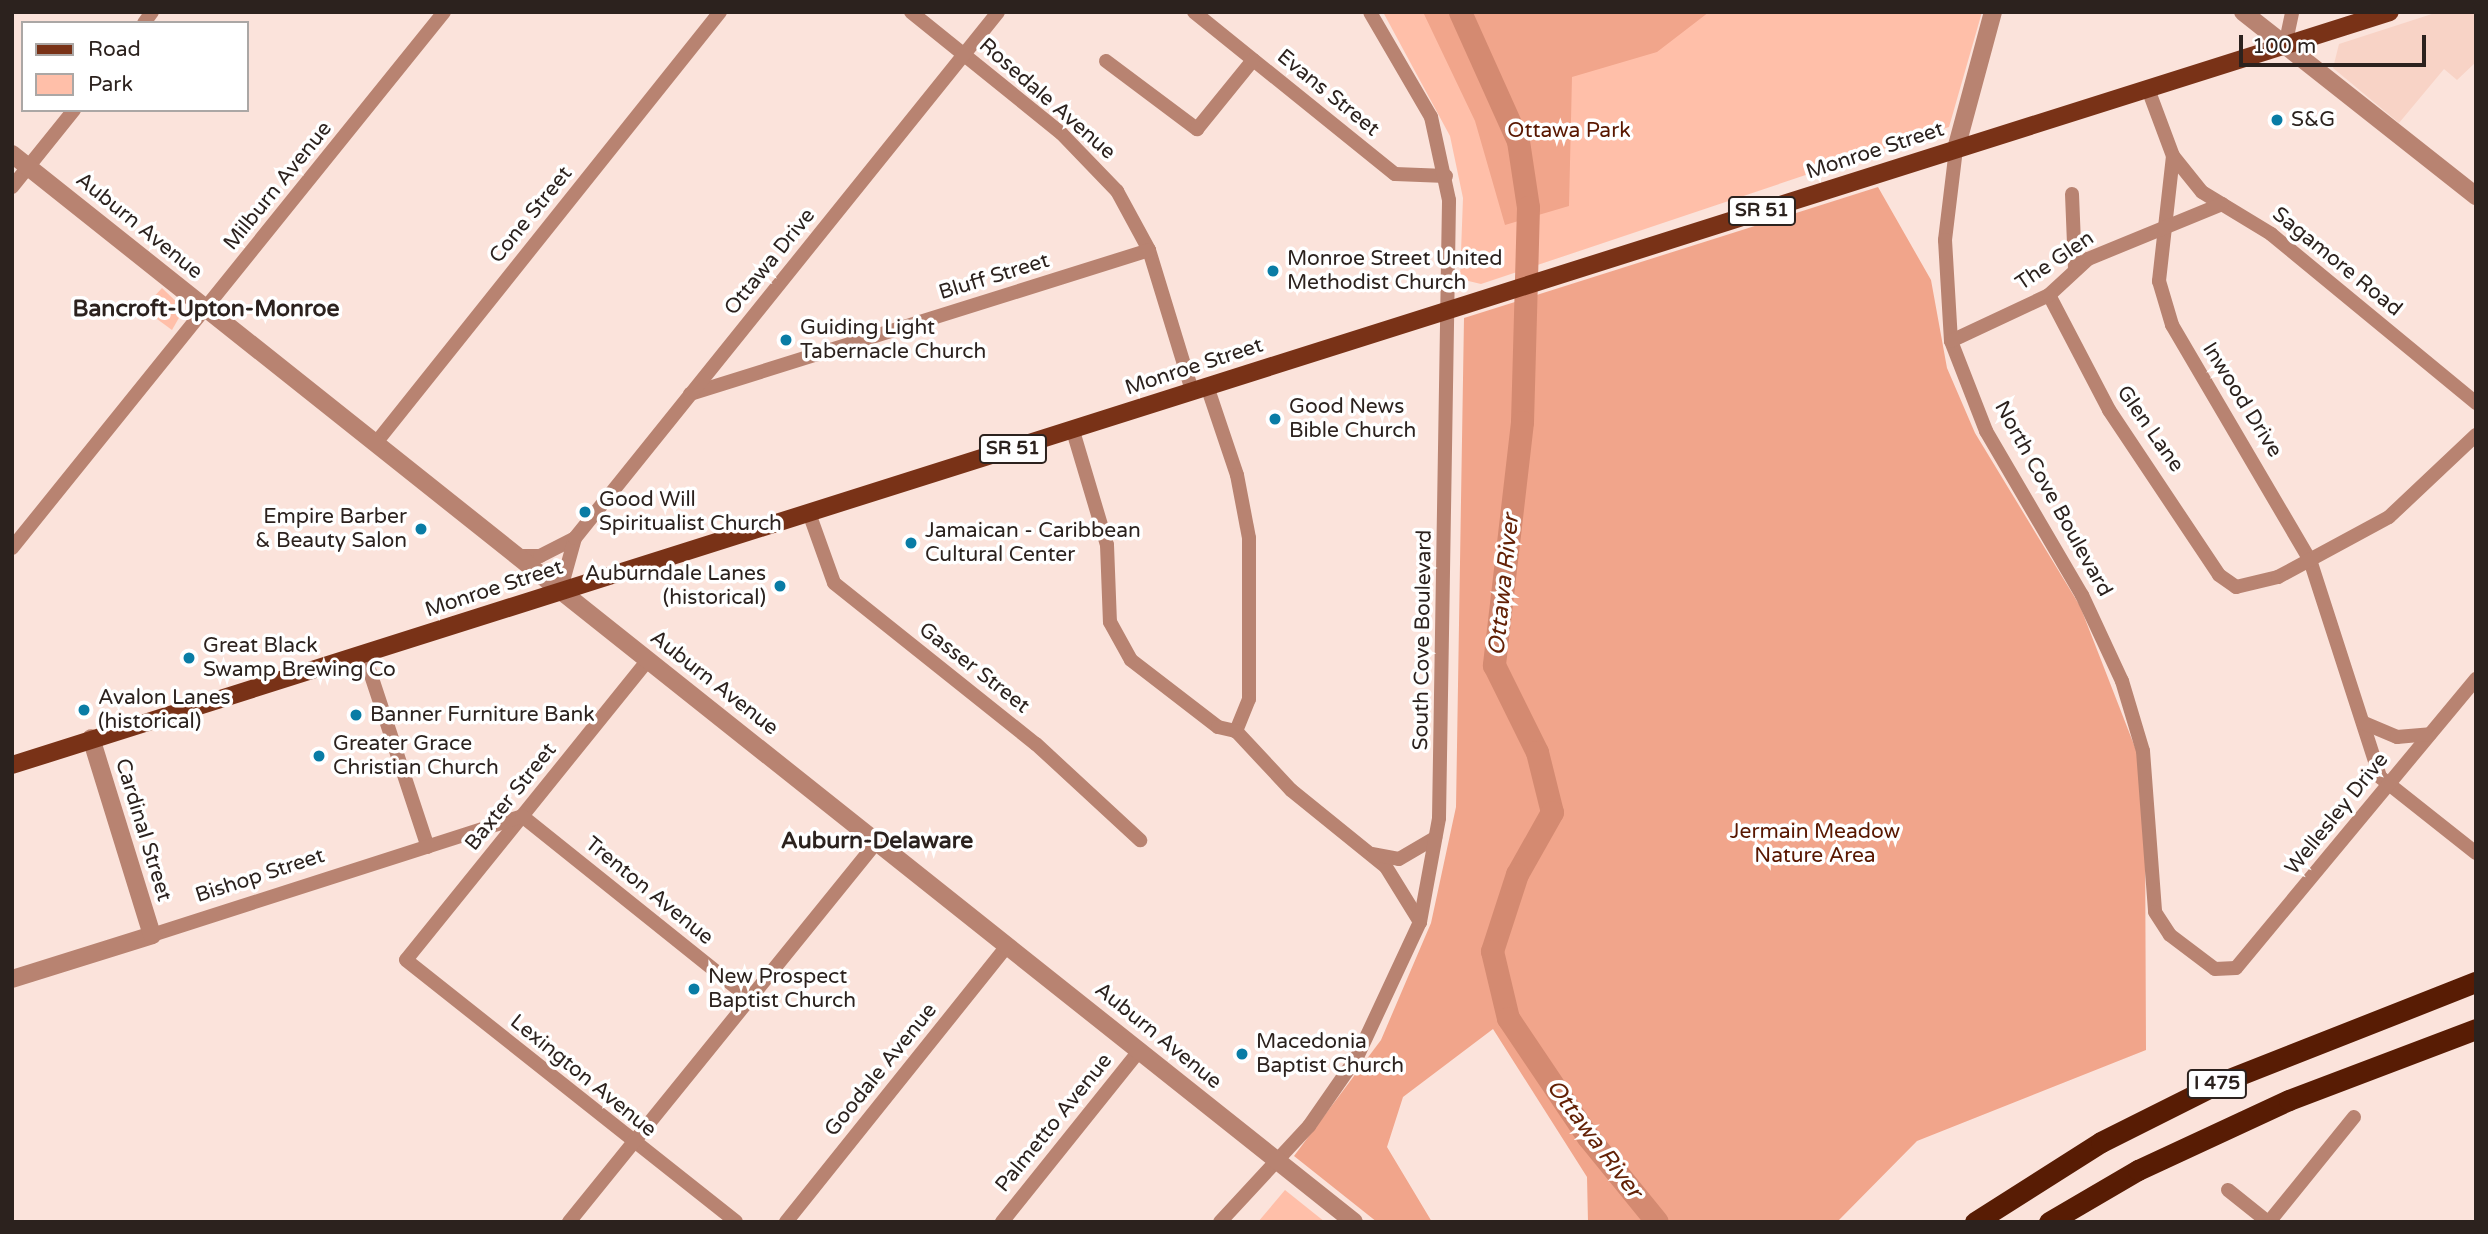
<!DOCTYPE html>
<html>
<head>
<meta charset="utf-8">
<style>
  body { margin:0 }
  #map { position:relative; width:2488px; height:1234px; overflow:hidden; background:#fbe3db; font-family:"Varela Round",sans-serif }
  div>[style] { position:absolute }
  .built>* { inset:0; background:#f8d3c6 }
  .green>* { inset:0; background:#ffbfa9 }
  .forest>* { inset:0; background:#f1a58b }
  .river>* { height:23px; margin:-11.5px; padding:0 11.5px; transform-origin:11.5px; border-radius:11.5px; background:#d48a71 }
  .minor>* { height:14px; margin:-7px; padding:0 7px; transform-origin:7px; border-radius:7px; background:#b88371 }
  .tertiary>* { height:18px; margin:-9px; padding:0 9px; transform-origin:9px; border-radius:9px; background:#b88371 }
  .primary>* { height:18px; margin:-9px; padding:0 9px; transform-origin:9px; border-radius:9px; background:#793217 }
  .motorway>* { height:21px; margin:-10.5px; padding:0 10.5px; transform-origin:10.5px; border-radius:10.5px; background:#581c04 }
  .dots>* { width:19px; height:19px; translate:-50% -50%; box-sizing:border-box; border:4px solid #fff; border-radius:50% }
  span { translate:-50% -50%; white-space:nowrap; text-align:center; line-height:1.15; -webkit-text-stroke:7px #fff; paint-order:stroke }
  .shield-label span { padding:2px 5px; background:#fff; border:2px solid; border-radius:5px; -webkit-text-stroke-width:0 }
  .shield-label { font-size:19px; color:#2c221e; font-weight:700 }
  .street-label { font-size:21px; color:#2c221e }
  .poi-label { font-size:21px; color:#2c221e }
  .left { translate:0 -50%; text-align:left }
  .right { translate:-100% -50%; text-align:right }
  .park-label { font-size:21px; color:#591700 }
  .neighbourhood-label { font-size:23px; color:#2c221e; font-weight:700 }
  .water-label { font-size:23px; color:#632106; font-style:italic }
  .frame { position:absolute; inset:0; border:14px solid #2c221e; pointer-events:none }
  .legend { position:absolute; left:21px; top:21px; width:228px; height:91px; box-sizing:border-box; background:#fff; border:2px solid #aba7a5; margin:0; padding:9px 12px; list-style:none; font-size:21px; color:#2c221e }
  .legend li { display:flex; align-items:center; gap:14px; height:35px }
  .legend b { width:35px; border:2px solid #aba7a5 }
  .scale { position:absolute; left:2239px; top:35px; width:187px; height:32px; box-sizing:border-box; border:4px solid #2c221e; border-top:0; padding-left:9px; font-size:21px; line-height:24px; white-space:nowrap; color:#2c221e; -webkit-text-stroke:5px #fff; paint-order:stroke }
</style>
</head>
<body>
<div id="map">
  <div class="built">
    <i style="clip-path:polygon(2438px 12px,2476px 12px,2476px 62px,2457px 80px,2444px 69px,2399px 123px,2333px 68px,2339px 44px)"></i>
  </div>
  <div class="green">
    <i style="clip-path:polygon(1383px 12px,1982px 12px,1949px 127px,1481px 284px,1460px 279px,1463px 198px,1450px 136px)"></i>
    <i style="clip-path:polygon(162px 288px,184px 309px,172px 330px,157px 319px,151px 300px)"></i>
    <i style="clip-path:polygon(1285px 1190px,1325px 1222px,1258px 1222px)"></i>
  </div>
  <div class="forest">
    <i style="clip-path:polygon(1423px 12px,1709px 12px,1657px 52px,1572px 77px,1569px 206px,1505px 225px,1475px 121px)"></i>
    <i style="clip-path:polygon(1878px 187px,1931px 280px,1947px 368px,1975px 433px,2080px 606px,2138px 755px,2145px 825px,2146px 1050px,1917px 1141px,1837px 1222px,1588px 1222px,1587px 1177px,1493px 1029px,1403px 1097px,1387px 1147px,1432px 1222px,1377px 1222px,1294px 1156px,1381px 1040px,1431px 923px,1456px 807px,1464px 318px)"></i>
  </div>
  <div class="river">
    <i style="left:1460px;top:12px;width:141px;rotate:65.8deg"></i>
    <i style="left:1518px;top:141px;width:67px;rotate:81.4deg"></i>
    <i style="left:1528px;top:207px;width:215px;rotate:91.6deg"></i>
    <i style="left:1522px;top:422px;width:245px;rotate:96.6deg"></i>
    <i style="left:1494px;top:665px;width:97px;rotate:63.7deg"></i>
    <i style="left:1537px;top:752px;width:62px;rotate:76deg"></i>
    <i style="left:1552px;top:812px;width:71px;rotate:119.4deg"></i>
    <i style="left:1517px;top:874px;width:81px;rotate:108deg"></i>
    <i style="left:1492px;top:951px;width:69px;rotate:76.6deg"></i>
    <i style="left:1508px;top:1018px;width:143px;rotate:56.1deg"></i>
    <i style="left:1588px;top:1137px;width:109px;rotate:50.9deg"></i>
  </div>
  <div class="minor">
    <i style="left:911px;top:12px;width:193px;rotate:38.9deg"></i>
    <i style="left:1061px;top:133px;width:81px;rotate:46deg"></i>
    <i style="left:1117px;top:191px;width:67px;rotate:61.5deg"></i>
    <i style="left:1149px;top:250px;width:147px;rotate:73deg"></i>
    <i style="left:1194px;top:12px;width:258px;rotate:38.9deg"></i>
    <i style="left:1395px;top:174px;width:51px;rotate:2.2deg"></i>
    <i style="left:144px;top:23px;width:14px;rotate:-54deg"></i>
    <i style="left:2285px;top:46px;width:35px;rotate:-78deg"></i>
    <i style="left:1106px;top:61px;width:114px;rotate:36.8deg"></i>
    <i style="left:1197px;top:129px;width:89px;rotate:-50.9deg"></i>
    <i style="left:2148px;top:89px;width:72px;rotate:69.5deg"></i>
    <i style="left:2173px;top:156px;width:126px;rotate:96.4deg"></i>
    <i style="left:2159px;top:281px;width:46px;rotate:73.5deg"></i>
    <i style="left:2172px;top:325px;width:273px;rotate:59.6deg"></i>
    <i style="left:2310px;top:560px;width:228px;rotate:72.1deg"></i>
    <i style="left:2380px;top:777px;width:122px;rotate:38.4deg"></i>
    <i style="left:1956px;top:149px;width:92px;rotate:96.9deg"></i>
    <i style="left:1945px;top:240px;width:101px;rotate:86.6deg"></i>
    <i style="left:1951px;top:341px;width:97px;rotate:68.7deg"></i>
    <i style="left:1986px;top:431px;width:190px;rotate:59.7deg"></i>
    <i style="left:2082px;top:595px;width:95px;rotate:65.1deg"></i>
    <i style="left:2122px;top:681px;width:73px;rotate:73.3deg"></i>
    <i style="left:2143px;top:751px;width:161px;rotate:85.7deg"></i>
    <i style="left:2155px;top:912px;width:27px;rotate:57deg"></i>
    <i style="left:2170px;top:935px;width:56px;rotate:37.1deg"></i>
    <i style="left:2215px;top:969px;width:21px;rotate:-3deg"></i>
    <i style="left:2236px;top:968px;width:376px;rotate:-50.3deg"></i>
    <i style="left:2173px;top:156px;width:46px;rotate:51.1deg"></i>
    <i style="left:2202px;top:192px;width:81px;rotate:31.3deg"></i>
    <i style="left:2271px;top:234px;width:266px;rotate:39.5deg"></i>
    <i style="left:12px;top:187px;width:99px;rotate:-51.2deg"></i>
    <i style="left:2072px;top:194px;width:75px;rotate:87.7deg"></i>
    <i style="left:2049px;top:295px;width:130px;rotate:62.4deg"></i>
    <i style="left:2109px;top:410px;width:198px;rotate:56.3deg"></i>
    <i style="left:2219px;top:575px;width:21px;rotate:35deg"></i>
    <i style="left:2236px;top:587px;width:43px;rotate:-13.4deg"></i>
    <i style="left:2278px;top:577px;width:126px;rotate:-28.4deg"></i>
    <i style="left:2389px;top:517px;width:120px;rotate:-43.3deg"></i>
    <i style="left:1951px;top:341px;width:108px;rotate:-25.1deg"></i>
    <i style="left:2049px;top:295px;width:53px;rotate:-42.7deg"></i>
    <i style="left:2088px;top:259px;width:145px;rotate:-22.3deg"></i>
    <i style="left:1207px;top:386px;width:94px;rotate:71.4deg"></i>
    <i style="left:1237px;top:475px;width:64px;rotate:79.2deg"></i>
    <i style="left:1249px;top:538px;width:161px;rotate:90deg"></i>
    <i style="left:1249px;top:699px;width:35px;rotate:112deg"></i>
    <i style="left:690px;top:394px;width:481px;rotate:-17.4deg"></i>
    <i style="left:1073px;top:431px;width:119px;rotate:73.4deg"></i>
    <i style="left:1107px;top:545px;width:77px;rotate:87.8deg"></i>
    <i style="left:1110px;top:622px;width:43px;rotate:61.1deg"></i>
    <i style="left:1131px;top:660px;width:110px;rotate:37.6deg"></i>
    <i style="left:1218px;top:727px;width:18px;rotate:13deg"></i>
    <i style="left:1236px;top:731px;width:81px;rotate:47deg"></i>
    <i style="left:1291px;top:790px;width:122px;rotate:39deg"></i>
    <i style="left:1386px;top:867px;width:65px;rotate:58.3deg"></i>
    <i style="left:375px;top:444px;width:553px;rotate:-51.39deg"></i>
    <i style="left:809px;top:513px;width:74px;rotate:70.3deg"></i>
    <i style="left:834px;top:583px;width:258px;rotate:38.6deg"></i>
    <i style="left:1036px;top:744px;width:142px;rotate:42.7deg"></i>
    <i style="left:12px;top:548px;width:688px;rotate:-51.13deg"></i>
    <i style="left:516px;top:556px;width:24px"></i>
    <i style="left:540px;top:556px;width:38px;rotate:-27deg"></i>
    <i style="left:560px;top:592px;width:56px;rotate:-74.5deg"></i>
    <i style="left:575px;top:538px;width:675px;rotate:-51.19deg"></i>
    <i style="left:364px;top:654px;width:203px;rotate:71.7deg"></i>
    <i style="left:648px;top:660px;width:385px;rotate:128.9deg"></i>
    <i style="left:406px;top:960px;width:421px;rotate:38.4deg"></i>
    <i style="left:2364px;top:723px;width:36px;rotate:23deg"></i>
    <i style="left:2397px;top:737px;width:33px;rotate:-5deg"></i>
    <i style="left:1373px;top:854px;width:26px;rotate:11deg"></i>
    <i style="left:1399px;top:859px;width:42px;rotate:-30.3deg"></i>
    <i style="left:152px;top:935px;width:389px;rotate:-17.8deg"></i>
    <i style="left:522px;top:816px;width:291px;rotate:38.7deg"></i>
    <i style="left:2228px;top:1190px;width:51px;rotate:38.7deg"></i>
    <i style="left:569px;top:1222px;width:491px;rotate:-51deg"></i>
    <i style="left:786px;top:1222px;width:355px;rotate:-51.3deg"></i>
    <i style="left:1002px;top:1222px;width:221px;rotate:-51.3deg"></i>
    <i style="left:1220px;top:1222px;width:131px;rotate:-47.2deg"></i>
    <i style="left:1309px;top:1126px;width:84px;rotate:-55.2deg"></i>
    <i style="left:1357px;top:1057px;width:149px;rotate:-65deg"></i>
    <i style="left:1420px;top:922px;width:106px;rotate:-79.6deg"></i>
    <i style="left:1439px;top:818px;width:618px;rotate:-89.07deg"></i>
    <i style="left:1449px;top:200px;width:85px;rotate:-102.2deg"></i>
    <i style="left:1431px;top:117px;width:121px;rotate:-120.2deg"></i>
    <i style="left:2269px;top:1222px;width:135px;rotate:-51deg"></i>
  </div>
  <div class="tertiary">
    <i style="left:2243px;top:12px;width:297px;rotate:38.3deg"></i>
    <i style="left:1956px;top:149px;width:142px;rotate:-74.9deg"></i>
    <i style="left:12px;top:154px;width:1715px;rotate:38.51deg"></i>
    <i style="left:12px;top:979px;width:147px;rotate:-17.4deg"></i>
    <i style="left:152px;top:935px;width:206px;rotate:-107.2deg"></i>
  </div>
  <div class="primary">
    <i style="left:12px;top:765px;width:2494px;rotate:-17.57deg"></i>
  </div>
  <div class="motorway">
    <i style="left:1975px;top:1222px;width:149px;rotate:-32.4deg"></i>
    <i style="left:2101px;top:1142px;width:132px;rotate:-26.6deg"></i>
    <i style="left:2219px;top:1083px;width:276px;rotate:-21.5deg"></i>
    <i style="left:2049px;top:1222px;width:103px;rotate:-30.3deg"></i>
    <i style="left:2138px;top:1170px;width:166px;rotate:-24.9deg"></i>
    <i style="left:2289px;top:1100px;width:200px;rotate:-20.8deg"></i>
  </div>
  <div class="dots">
    <i style="left:2277px;top:120px;background:#097ca5"></i>
    <i style="left:1273px;top:271px;background:#097ca5"></i>
    <i style="left:786px;top:340px;background:#097ca5"></i>
    <i style="left:1275px;top:419px;background:#097ca5"></i>
    <i style="left:585px;top:512px;background:#097ca5"></i>
    <i style="left:421px;top:529px;background:#097ca5"></i>
    <i style="left:911px;top:543px;background:#097ca5"></i>
    <i style="left:780px;top:586px;background:#097ca5"></i>
    <i style="left:189px;top:658px;background:#097ca5"></i>
    <i style="left:84px;top:710px;background:#097ca5"></i>
    <i style="left:356px;top:715px;background:#097ca5"></i>
    <i style="left:319px;top:756px;background:#097ca5"></i>
    <i style="left:694px;top:989px;background:#097ca5"></i>
    <i style="left:1242px;top:1054px;background:#097ca5"></i>
  </div>
  <div class="shield-label">
    <span style="left:1762px;top:211px">SR 51</span>
    <span style="left:1013px;top:449px">SR 51</span>
    <span style="left:2217px;top:1084px">I 475</span>
  </div>
  <div class="street-label">
    <span style="left:1328px;top:93px;rotate:39deg">Evans Street</span>
    <span style="left:1047px;top:99px;rotate:41deg">Rosedale Avenue</span>
    <span style="left:1875px;top:151px;rotate:-18deg">Monroe Street</span>
    <span style="left:278px;top:186px;rotate:-51deg">Milburn Avenue</span>
    <span style="left:531px;top:215px;rotate:-51deg">Cone Street</span>
    <span style="left:139px;top:226px;rotate:39deg">Auburn Avenue</span>
    <span style="left:2055px;top:261px;rotate:-34deg">The Glen</span>
    <span style="left:770px;top:262px;rotate:-51deg">Ottawa Drive</span>
    <span style="left:2337px;top:262px;rotate:39deg">Sagamore Road</span>
    <span style="left:994px;top:277px;rotate:-17deg">Bluff Street</span>
    <span style="left:1194px;top:367px;rotate:-18deg">Monroe Street</span>
    <span style="left:2242px;top:400px;rotate:58deg">Inwood Drive</span>
    <span style="left:2150px;top:429px;rotate:55deg">Glen Lane</span>
    <span style="left:2053px;top:499px;rotate:61deg">North Cove Boulevard</span>
    <span style="left:494px;top:589px;rotate:-18deg">Monroe Street</span>
    <span style="left:1423px;top:640px;rotate:-89deg">South Cove Boulevard</span>
    <span style="left:974px;top:668px;rotate:38deg">Gasser Street</span>
    <span style="left:714px;top:683px;rotate:38deg">Auburn Avenue</span>
    <span style="left:511px;top:797px;rotate:-51deg">Baxter Street</span>
    <span style="left:2337px;top:814px;rotate:-51deg">Wellesley Drive</span>
    <span style="left:143px;top:830px;rotate:73deg">Cardinal Street</span>
    <span style="left:260px;top:876px;rotate:-18deg">Bishop Street</span>
    <span style="left:649px;top:891px;rotate:39deg">Trenton Avenue</span>
    <span style="left:1158px;top:1036px;rotate:39deg">Auburn Avenue</span>
    <span style="left:881px;top:1070px;rotate:-51deg">Goodale Avenue</span>
    <span style="left:583px;top:1076px;rotate:39deg">Lexington Avenue</span>
    <span style="left:1054px;top:1123px;rotate:-51deg">Palmetto Avenue</span>
  </div>
  <div class="poi-label">
    <span class="left" style="left:2291px;top:120px">S&amp;G</span>
    <span class="left" style="left:1287px;top:271px">Monroe Street United<br>Methodist Church</span>
    <span class="left" style="left:800px;top:340px">Guiding Light<br>Tabernacle Church</span>
    <span class="left" style="left:1289px;top:419px">Good News<br>Bible Church</span>
    <span class="left" style="left:599px;top:512px">Good Will<br>Spiritualist Church</span>
    <span class="right" style="left:407px;top:529px">Empire Barber<br>&amp; Beauty Salon</span>
    <span class="left" style="left:925px;top:543px">Jamaican - Caribbean<br>Cultural Center</span>
    <span class="right" style="left:766px;top:586px">Auburndale Lanes<br>(historical)</span>
    <span class="left" style="left:203px;top:658px">Great Black<br>Swamp Brewing Co</span>
    <span class="left" style="left:98px;top:710px">Avalon Lanes<br>(historical)</span>
    <span class="left" style="left:370px;top:715px">Banner Furniture Bank</span>
    <span class="left" style="left:333px;top:756px">Greater Grace<br>Christian Church</span>
    <span class="left" style="left:708px;top:989px">New Prospect<br>Baptist Church</span>
    <span class="left" style="left:1256px;top:1054px">Macedonia<br>Baptist Church</span>
  </div>
  <div class="park-label">
    <span style="left:1569px;top:131px">Ottawa Park</span>
    <span style="left:1815px;top:844px">Jermain Meadow<br>Nature Area</span>
  </div>
  <div class="neighbourhood-label">
    <span style="left:206px;top:309px">Bancroft-Upton-Monroe</span>
    <span style="left:877px;top:841px">Auburn-Delaware</span>
  </div>
  <div class="water-label">
    <span style="left:1504px;top:585px;rotate:-84deg">Ottawa River</span>
    <span style="left:1594px;top:1139px;rotate:53deg">Ottawa River</span>
  </div>
  <div class="frame"></div>
  <ul class="legend">
  <li><b style="height:9px;background:#793217"></b>Road</li>
  <li><b style="height:19px;background:#ffbfa9"></b>Park</li>
  </ul>
  <div class="scale">100 m</div>
</div>
</body>
</html>
